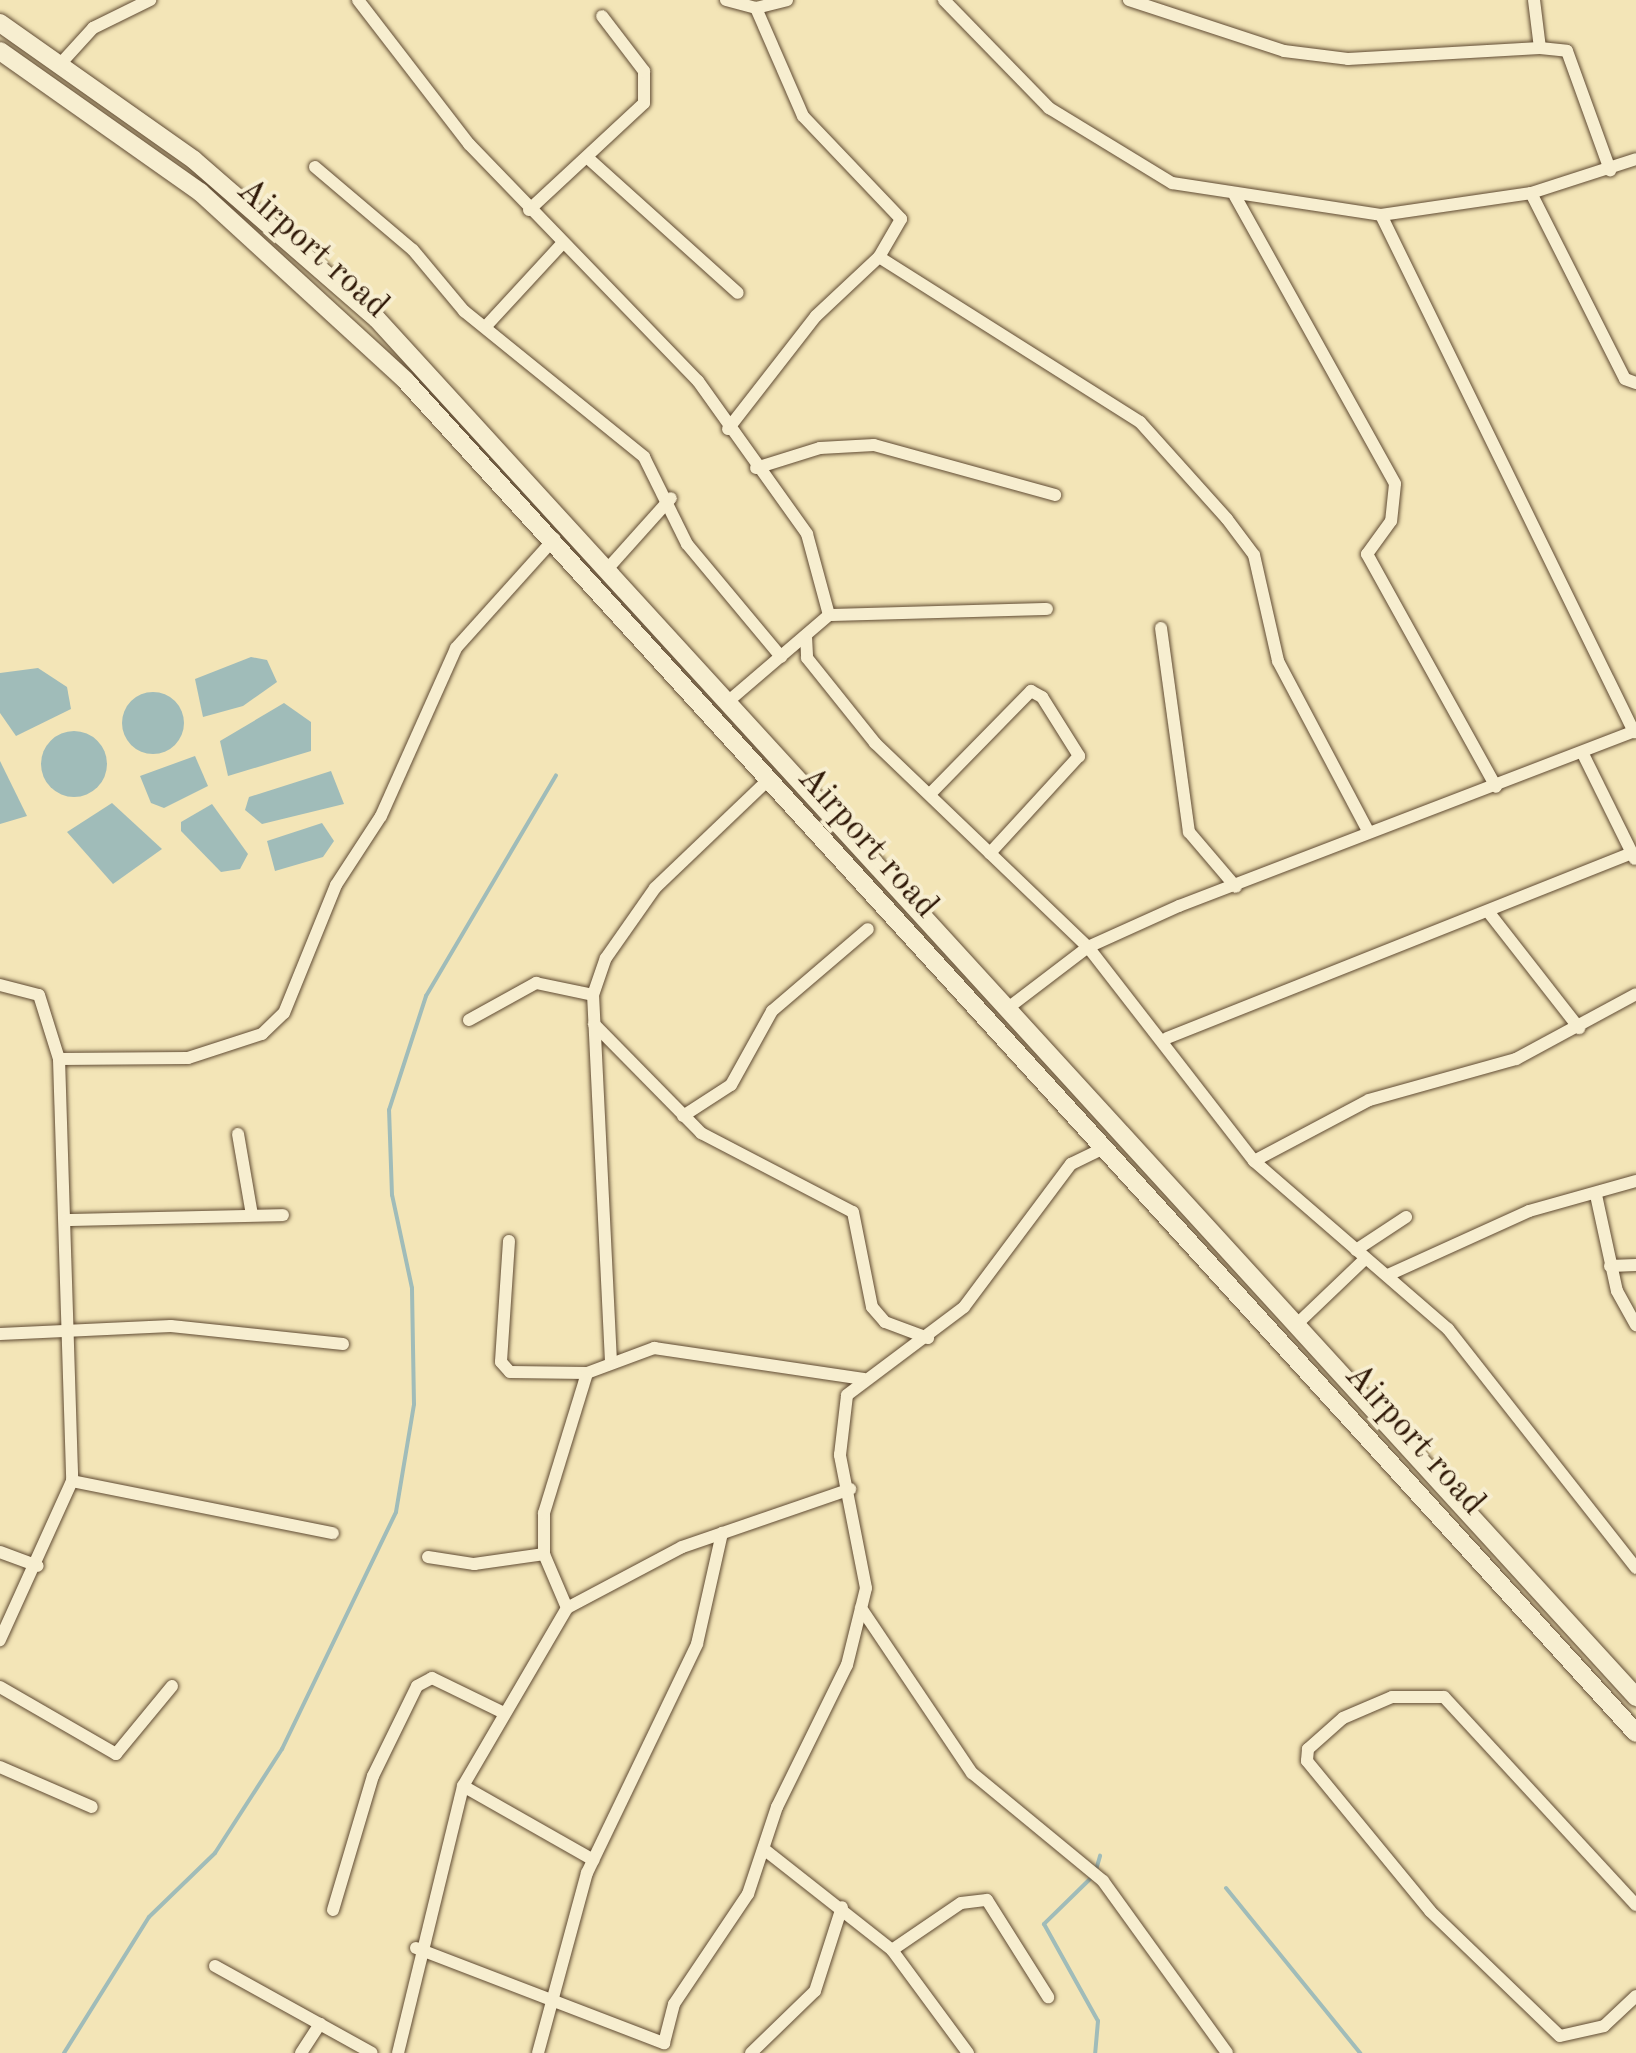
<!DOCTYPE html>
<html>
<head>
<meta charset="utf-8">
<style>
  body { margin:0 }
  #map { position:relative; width:1636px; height:2053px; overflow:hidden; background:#f3e5b7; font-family:"Old Standard TT",serif }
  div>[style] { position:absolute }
  .water>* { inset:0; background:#a0bcb9 }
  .round { border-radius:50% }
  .stream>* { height:4px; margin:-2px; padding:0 2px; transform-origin:2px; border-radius:2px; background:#a0bcb9 }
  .roads { filter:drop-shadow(0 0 2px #604b33) drop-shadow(0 0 2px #604b33) }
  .street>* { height:12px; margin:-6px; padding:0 6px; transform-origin:6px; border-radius:6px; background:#f7eed0 }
  .secondary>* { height:18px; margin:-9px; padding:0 9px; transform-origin:9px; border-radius:9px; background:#f7eed0 }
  span { translate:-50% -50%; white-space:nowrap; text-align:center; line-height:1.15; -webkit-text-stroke:8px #f7eed0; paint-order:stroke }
  .street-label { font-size:35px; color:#2f1807 }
</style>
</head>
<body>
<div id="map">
  <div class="water">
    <i style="clip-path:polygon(251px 657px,267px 660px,277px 682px,243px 706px,203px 717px,195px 679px)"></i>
    <i style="clip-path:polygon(38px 668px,67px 687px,71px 709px,16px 736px,0 713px,0 673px)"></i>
    <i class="round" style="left:122px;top:692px;width:62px;height:62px"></i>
    <i style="clip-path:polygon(284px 703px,311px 722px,311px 751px,228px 776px,220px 741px)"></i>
    <i class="round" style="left:41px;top:731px;width:66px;height:66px"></i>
    <i style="clip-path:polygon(195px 756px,208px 786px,164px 808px,151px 803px,140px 776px)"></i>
    <i style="clip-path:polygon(0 761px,27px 816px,0 824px)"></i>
    <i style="clip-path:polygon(331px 771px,344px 804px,262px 824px,245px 810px,249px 797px)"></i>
    <i style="clip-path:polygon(112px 803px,162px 849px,113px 884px,67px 832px)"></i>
    <i style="clip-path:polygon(212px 804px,248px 854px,240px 869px,221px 872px,181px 831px,181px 822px)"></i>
    <i style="clip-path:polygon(322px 823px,334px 841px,323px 857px,275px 871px,267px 841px)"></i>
  </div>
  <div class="stream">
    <i style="left:1096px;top:1870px;width:15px;rotate:-74deg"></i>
    <i style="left:1091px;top:1878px;width:66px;rotate:135.6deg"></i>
    <i style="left:1044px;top:1924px;width:111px;rotate:60.9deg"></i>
    <i style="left:1098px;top:2021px;width:32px;rotate:95deg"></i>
    <i style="left:1226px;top:1888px;width:213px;rotate:50.9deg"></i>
    <i style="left:64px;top:2053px;width:160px;rotate:-58deg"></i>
    <i style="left:149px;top:1917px;width:92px;rotate:-44.1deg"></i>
    <i style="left:215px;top:1853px;width:124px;rotate:-57.2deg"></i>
    <i style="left:282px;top:1749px;width:263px;rotate:-64.3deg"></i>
    <i style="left:396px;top:1512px;width:109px;rotate:-80.5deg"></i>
    <i style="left:414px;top:1404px;width:116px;rotate:-91deg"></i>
    <i style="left:412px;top:1288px;width:95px;rotate:-102.1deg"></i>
    <i style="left:392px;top:1195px;width:85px;rotate:-92deg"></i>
    <i style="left:389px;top:1110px;width:120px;rotate:-72deg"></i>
    <i style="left:426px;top:996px;width:256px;rotate:-59.5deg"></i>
  </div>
  <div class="roads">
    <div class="street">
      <i style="left:358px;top:0;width:182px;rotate:52.4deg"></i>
      <i style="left:469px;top:144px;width:330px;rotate:46deg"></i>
      <i style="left:698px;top:381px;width:188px;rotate:54.5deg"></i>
      <i style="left:807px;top:534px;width:84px;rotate:74.8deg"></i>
      <i style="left:829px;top:615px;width:128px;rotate:139.4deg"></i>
      <i style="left:726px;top:0;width:31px;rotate:15deg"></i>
      <i style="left:756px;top:8px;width:32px;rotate:-14deg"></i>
      <i style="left:944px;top:0;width:151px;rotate:45.8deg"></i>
      <i style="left:1049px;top:108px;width:144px;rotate:31.4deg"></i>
      <i style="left:1172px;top:183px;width:211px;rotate:8.7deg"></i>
      <i style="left:1381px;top:215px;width:152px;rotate:-8.3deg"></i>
      <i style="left:1531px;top:193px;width:110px;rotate:-17.9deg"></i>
      <i style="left:1129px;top:0;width:163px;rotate:18.2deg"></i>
      <i style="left:1284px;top:51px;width:64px;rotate:7.1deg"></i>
      <i style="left:1348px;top:59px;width:192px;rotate:-3.3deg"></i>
      <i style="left:1534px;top:0;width:48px;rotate:82.9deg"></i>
      <i style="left:1540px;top:48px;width:27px;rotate:6deg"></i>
      <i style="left:1567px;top:51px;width:127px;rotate:70.1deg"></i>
      <i style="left:63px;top:61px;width:45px;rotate:-47.7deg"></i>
      <i style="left:93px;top:28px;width:64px;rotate:-26.2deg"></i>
      <i style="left:589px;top:159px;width:200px;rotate:42deg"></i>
      <i style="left:315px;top:167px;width:128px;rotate:40.3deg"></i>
      <i style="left:413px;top:250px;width:80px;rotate:50.1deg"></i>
      <i style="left:464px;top:311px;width:232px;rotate:39deg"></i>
      <i style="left:644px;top:457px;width:97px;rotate:63.7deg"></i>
      <i style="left:687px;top:544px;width:147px;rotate:50.2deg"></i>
      <i style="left:1531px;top:193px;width:208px;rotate:63.2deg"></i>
      <i style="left:1625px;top:379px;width:12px;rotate:20deg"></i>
      <i style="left:1235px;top:196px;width:329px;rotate:60.9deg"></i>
      <i style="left:1395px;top:484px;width:37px;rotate:96deg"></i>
      <i style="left:1391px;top:521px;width:41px;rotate:126deg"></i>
      <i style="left:1367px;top:554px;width:266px;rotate:61deg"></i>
      <i style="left:529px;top:210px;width:157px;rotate:-42.9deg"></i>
      <i style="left:644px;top:103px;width:32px;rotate:-90deg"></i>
      <i style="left:644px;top:71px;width:69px;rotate:-127.4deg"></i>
      <i style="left:1381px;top:215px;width:576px;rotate:63.92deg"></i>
      <i style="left:879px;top:257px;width:309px;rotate:32.3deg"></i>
      <i style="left:1140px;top:422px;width:130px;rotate:48.1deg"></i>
      <i style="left:1227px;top:519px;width:45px;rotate:53.1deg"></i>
      <i style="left:1254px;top:555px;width:109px;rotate:77.2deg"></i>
      <i style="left:1278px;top:661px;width:192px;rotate:62.1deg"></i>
      <i style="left:488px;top:324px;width:108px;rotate:-47.3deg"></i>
      <i style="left:728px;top:429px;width:143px;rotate:-52.1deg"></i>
      <i style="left:816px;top:316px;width:86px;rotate:-43.1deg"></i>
      <i style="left:879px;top:257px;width:44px;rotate:-59.9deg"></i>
      <i style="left:901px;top:219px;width:142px;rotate:-133.6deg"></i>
      <i style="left:803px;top:116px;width:118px;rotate:-113.5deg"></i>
      <i style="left:756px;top:468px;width:67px;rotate:-17.4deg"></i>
      <i style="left:820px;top:448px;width:54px;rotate:-3.2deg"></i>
      <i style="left:874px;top:445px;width:188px;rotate:15.4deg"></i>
      <i style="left:610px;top:566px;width:91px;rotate:-48.1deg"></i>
      <i style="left:829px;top:615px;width:218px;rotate:-1.6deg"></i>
      <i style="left:1161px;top:628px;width:206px;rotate:82.2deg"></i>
      <i style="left:1189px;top:832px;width:72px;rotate:49.5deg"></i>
      <i style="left:806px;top:636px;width:22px;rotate:87deg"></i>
      <i style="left:807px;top:658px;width:109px;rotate:51.3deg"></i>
      <i style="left:875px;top:743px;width:295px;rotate:43.8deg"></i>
      <i style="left:1088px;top:947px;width:271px;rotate:52.2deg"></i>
      <i style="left:1254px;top:1161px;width:257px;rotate:40.9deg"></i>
      <i style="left:1448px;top:1329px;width:304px;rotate:51.8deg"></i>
      <i style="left:1583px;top:754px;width:117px;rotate:63.7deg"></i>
      <i style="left:931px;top:793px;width:143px;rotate:-45.6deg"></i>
      <i style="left:1031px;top:691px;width:13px;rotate:29deg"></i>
      <i style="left:1042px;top:697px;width:70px;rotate:57.9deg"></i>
      <i style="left:1079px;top:756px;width:132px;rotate:132.5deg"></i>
      <i style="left:1490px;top:914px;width:145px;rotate:52deg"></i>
      <i style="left:0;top:985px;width:40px;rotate:14.4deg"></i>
      <i style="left:39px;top:995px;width:67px;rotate:72.6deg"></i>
      <i style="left:59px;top:1059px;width:422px;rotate:88.2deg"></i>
      <i style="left:72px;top:1481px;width:175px;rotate:114.4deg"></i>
      <i style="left:1008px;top:1008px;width:101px;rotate:-37.3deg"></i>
      <i style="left:1088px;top:947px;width:100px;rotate:-24.3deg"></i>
      <i style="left:1179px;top:906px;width:489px;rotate:-21deg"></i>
      <i style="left:469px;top:1020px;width:77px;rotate:-28.9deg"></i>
      <i style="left:536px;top:983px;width:58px;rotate:11.9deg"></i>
      <i style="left:594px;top:1024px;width:153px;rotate:45.5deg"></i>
      <i style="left:701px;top:1133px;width:171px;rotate:27.5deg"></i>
      <i style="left:853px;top:1212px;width:97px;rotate:78.7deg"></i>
      <i style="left:872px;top:1307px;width:20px;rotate:49deg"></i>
      <i style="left:885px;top:1322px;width:46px;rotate:20.4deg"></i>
      <i style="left:1167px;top:1038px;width:500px;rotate:-21.7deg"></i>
      <i style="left:59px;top:1059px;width:129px;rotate:-0.4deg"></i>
      <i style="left:188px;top:1058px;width:78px;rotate:-18deg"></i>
      <i style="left:262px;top:1034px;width:30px;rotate:-44deg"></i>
      <i style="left:284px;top:1013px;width:138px;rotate:-67.9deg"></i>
      <i style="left:336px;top:885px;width:82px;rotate:-56.9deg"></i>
      <i style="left:381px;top:816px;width:184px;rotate:-65.9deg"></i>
      <i style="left:456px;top:648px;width:147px;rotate:-48deg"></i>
      <i style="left:683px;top:1116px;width:57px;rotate:-32.9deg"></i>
      <i style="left:731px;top:1085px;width:85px;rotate:-61deg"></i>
      <i style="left:772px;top:1011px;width:126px;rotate:-40.5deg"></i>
      <i style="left:238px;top:1134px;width:82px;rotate:80.2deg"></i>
      <i style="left:1254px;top:1161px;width:130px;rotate:-27.9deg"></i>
      <i style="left:1369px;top:1100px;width:153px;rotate:-15.6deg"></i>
      <i style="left:1516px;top:1059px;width:136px;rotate:-28.4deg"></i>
      <i style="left:1596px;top:1195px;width:98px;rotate:77.7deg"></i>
      <i style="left:1617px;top:1291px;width:39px;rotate:61deg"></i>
      <i style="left:66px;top:1220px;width:217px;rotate:-1.3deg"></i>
      <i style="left:509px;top:1241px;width:121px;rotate:93.8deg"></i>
      <i style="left:501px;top:1362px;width:13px;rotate:48deg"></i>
      <i style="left:510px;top:1372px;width:77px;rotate:0.7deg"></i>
      <i style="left:1356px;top:1250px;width:60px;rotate:-33.4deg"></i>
      <i style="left:1610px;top:1266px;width:26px;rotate:-2deg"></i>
      <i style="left:1388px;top:1275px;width:155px;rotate:-24.4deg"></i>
      <i style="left:1529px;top:1211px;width:111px;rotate:-15.7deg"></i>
      <i style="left:1298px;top:1323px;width:93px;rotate:-43.7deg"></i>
      <i style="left:0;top:1334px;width:171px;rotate:-2.7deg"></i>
      <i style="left:171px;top:1326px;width:173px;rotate:6deg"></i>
      <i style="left:611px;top:1362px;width:367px;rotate:-92.8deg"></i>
      <i style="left:593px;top:995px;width:39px;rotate:-71deg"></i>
      <i style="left:606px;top:958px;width:85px;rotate:-55deg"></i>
      <i style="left:655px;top:888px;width:156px;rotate:-43.7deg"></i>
      <i style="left:72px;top:1481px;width:266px;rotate:11.3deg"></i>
      <i style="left:0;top:1552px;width:40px;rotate:20.2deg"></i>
      <i style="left:428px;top:1557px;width:47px;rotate:8.7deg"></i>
      <i style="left:474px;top:1564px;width:71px;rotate:-8.1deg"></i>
      <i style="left:567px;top:1608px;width:130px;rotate:-27.9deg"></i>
      <i style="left:682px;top:1547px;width:178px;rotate:-19deg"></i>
      <i style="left:861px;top:1608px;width:199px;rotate:56.1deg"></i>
      <i style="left:972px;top:1773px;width:170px;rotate:39.5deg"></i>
      <i style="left:1103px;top:1881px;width:212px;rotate:54.2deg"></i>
      <i style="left:0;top:1687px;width:134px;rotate:30deg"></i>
      <i style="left:116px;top:1754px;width:88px;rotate:-50.5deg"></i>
      <i style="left:0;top:1767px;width:100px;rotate:23.5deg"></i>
      <i style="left:463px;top:1786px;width:150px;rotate:29.6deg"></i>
      <i style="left:765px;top:1850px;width:162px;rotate:38.2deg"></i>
      <i style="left:892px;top:1950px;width:128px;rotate:53.6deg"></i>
      <i style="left:1636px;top:1905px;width:283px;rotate:-132.7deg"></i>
      <i style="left:1444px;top:1697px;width:52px;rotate:180deg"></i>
      <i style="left:1392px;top:1697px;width:53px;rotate:156.8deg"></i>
      <i style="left:1343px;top:1718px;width:47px;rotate:138.5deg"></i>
      <i style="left:1308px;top:1749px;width:12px;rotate:95deg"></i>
      <i style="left:1307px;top:1761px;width:194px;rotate:50.6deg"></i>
      <i style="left:1430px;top:1911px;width:180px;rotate:43.9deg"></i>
      <i style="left:1560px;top:2036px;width:45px;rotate:-12.8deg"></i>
      <i style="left:1604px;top:2026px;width:44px;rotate:-43.2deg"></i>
      <i style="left:333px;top:1910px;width:140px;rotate:-73.4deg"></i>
      <i style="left:373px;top:1776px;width:100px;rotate:-63.9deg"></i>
      <i style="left:417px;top:1686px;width:17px;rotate:-28deg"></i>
      <i style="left:432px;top:1678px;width:80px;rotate:25.9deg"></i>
      <i style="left:416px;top:1948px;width:266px;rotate:21deg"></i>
      <i style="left:664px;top:2043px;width:40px;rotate:-75.6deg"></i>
      <i style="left:674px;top:2004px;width:133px;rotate:-56.1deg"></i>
      <i style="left:748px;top:1894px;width:92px;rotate:-71.6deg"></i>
      <i style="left:777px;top:1807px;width:158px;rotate:-63.8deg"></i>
      <i style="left:847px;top:1665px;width:79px;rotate:-76.1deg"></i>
      <i style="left:866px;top:1588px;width:136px;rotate:-101.1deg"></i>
      <i style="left:840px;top:1455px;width:60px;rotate:-83.3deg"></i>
      <i style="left:847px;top:1395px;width:146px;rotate:-36.9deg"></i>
      <i style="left:964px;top:1307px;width:179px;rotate:-53.2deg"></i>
      <i style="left:1071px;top:1164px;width:34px;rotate:-26deg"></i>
      <i style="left:892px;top:1950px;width:83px;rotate:-34.3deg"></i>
      <i style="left:961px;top:1903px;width:26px;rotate:-7deg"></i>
      <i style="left:987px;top:1900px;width:115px;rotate:57.8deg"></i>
      <i style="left:215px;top:1966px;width:179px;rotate:29deg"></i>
      <i style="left:301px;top:2053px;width:35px;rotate:-57deg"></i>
      <i style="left:398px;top:2053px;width:275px;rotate:-76.3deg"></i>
      <i style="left:463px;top:1786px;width:206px;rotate:-59.7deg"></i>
      <i style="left:567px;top:1608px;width:59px;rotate:-113.1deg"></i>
      <i style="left:544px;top:1554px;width:41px;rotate:-90deg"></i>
      <i style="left:544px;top:1513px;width:146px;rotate:-72.9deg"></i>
      <i style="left:587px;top:1373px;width:72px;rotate:-20.5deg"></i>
      <i style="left:654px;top:1348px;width:212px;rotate:8.4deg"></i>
      <i style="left:538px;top:2053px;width:187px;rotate:-74.8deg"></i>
      <i style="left:587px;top:1873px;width:254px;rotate:-64.3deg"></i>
      <i style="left:697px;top:1644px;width:114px;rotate:-77.3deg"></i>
      <i style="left:751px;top:2053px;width:89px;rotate:-44.1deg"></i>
      <i style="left:815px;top:1991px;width:88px;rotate:-72.2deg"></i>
    </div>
    <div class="secondary">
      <i style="left:0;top:23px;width:237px;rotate:35.2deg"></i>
      <i style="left:194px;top:160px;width:242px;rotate:41deg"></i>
      <i style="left:377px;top:319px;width:1867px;rotate:47.58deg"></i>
      <i style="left:0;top:51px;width:245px;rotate:35.2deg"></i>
      <i style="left:200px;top:192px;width:278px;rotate:42.5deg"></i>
      <i style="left:405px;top:380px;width:1829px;rotate:47.7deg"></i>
    </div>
  </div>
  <div class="street-label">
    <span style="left:312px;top:249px;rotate:42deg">Airport road</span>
    <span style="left:867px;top:843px;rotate:48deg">Airport road</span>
    <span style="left:1414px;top:1440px;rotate:48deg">Airport road</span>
  </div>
</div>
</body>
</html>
